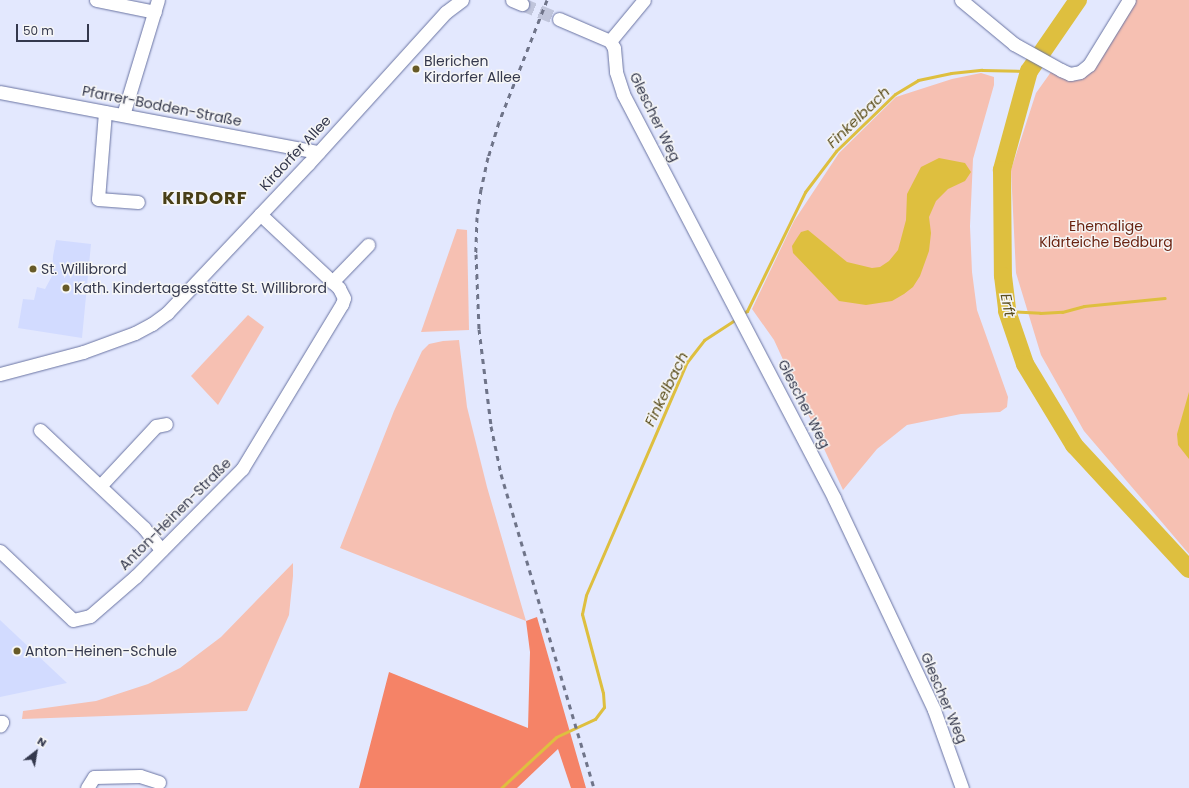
<!DOCTYPE html>
<html>
<head>
<meta charset="utf-8">
<style>
  body { margin:0 }
  #map { position:relative; width:1189px; height:788px; overflow:hidden; background:#e3e8fe; font-family:Poppins,sans-serif }
  div>[style] { position:absolute }
  .built>* { inset:0; background:#d2dbff }
  .green>* { inset:0; background:#f6c0b2 }
  .forest>* { inset:0; background:#f58367 }
  .water>* { inset:0; background:#debf3f }
  .stream>* { height:3px; margin:-1.5px; padding:0 1.5px; transform-origin:1.5px; border-radius:1.5px; background:#debf3f }
  .river>* { height:18px; margin:-9px; padding:0 9px; transform-origin:9px; border-radius:9px; background:#debf3f }
  .minor-tunnel>* { height:13px; margin-top:-6.5px; transform-origin:0; background:repeating-linear-gradient(90deg,#c0c5db 0 13px,transparent 0 19px) }
  .roads { filter:drop-shadow(0 0 1px #6973a2) drop-shadow(0 0 1px #6973a2) }
  .minor>* { height:13px; margin:-6.5px; padding:0 6.5px; transform-origin:6.5px; border-radius:6.5px; background:#fff }
  .rail>* { height:3px; margin-top:-1.5px; transform-origin:0; background:repeating-linear-gradient(90deg,#6f7489 0 5px,transparent 0 10px) }
  .dots>* { width:11px; height:11px; translate:-50% -50%; box-sizing:border-box; border:2px solid #f6f6f6; border-radius:50% }
  span { translate:-50% -50%; white-space:nowrap; text-align:center; line-height:1.15; -webkit-text-stroke:3px #f6f6f6; paint-order:stroke }
  .poi-label { font-size:14px; color:#34384d }
  .left { translate:0 -50%; text-align:left }
  .street-label { font-size:14px; color:#34384d }
  .park-label { font-size:14px; color:#692311 }
  .water-label { font-size:15px; color:#5c4f1e; font-style:italic }
  .district-label { font-size:18px; color:#493f16; font-weight:700; letter-spacing:1px }
  .north { position:absolute; left:16px; top:732px; width:40px; height:40px; -webkit-text-stroke:3px #f6f6f6; paint-order:stroke; rotate:31deg; font-size:11px; font-weight:700; line-height:16px; text-align:center; color:#34384d }
  .north::after { content:''; display:block; margin:auto; width:14px; height:18px; background:#34384d; clip-path:polygon(50% 0,100% 100%,50% 72%,0 100%) }
  .scale { position:absolute; left:16px; top:24px; width:73px; height:18px; box-sizing:border-box; border:2px solid #34384d; border-top:0; padding-left:5px; font-size:12px; line-height:14px; white-space:nowrap; color:#34384d; -webkit-text-stroke:3px #f6f6f6; paint-order:stroke }
</style>
</head>
<body>
<div id="map">
  <div class="built">
    <i style="clip-path:polygon(56px 240px,91px 244px,82px 338px,18px 328px,23px 299px,34px 300px,37px 287px,45px 289px,52px 276px,53px 256px)"></i>
    <i style="clip-path:polygon(0 620px,67px 683px,0 697px)"></i>
  </div>
  <div class="green">
    <i style="clip-path:polygon(1135px 0,1189px 0,1189px 554px,1084px 431px,1041px 355px,1016px 273px,1011px 170px,1036px 93px,1051px 72px,1068px 80px,1080px 80px,1094px 70px)"></i>
    <i style="clip-path:polygon(981px 73px,994px 77px,994px 85px,973px 159px,970px 226px,972px 272px,977px 310px,1008px 397px,1007px 407px,1000px 412px,961px 414px,907px 425px,877px 449px,843px 490px,774px 340px,752px 309px,794px 221px,839px 153px,896px 97px,952px 79px)"></i>
    <i style="clip-path:polygon(457px 229px,467px 230px,469px 330px,421px 332px)"></i>
    <i style="clip-path:polygon(248px 315px,264px 327px,218px 405px,191px 376px)"></i>
    <i style="clip-path:polygon(459px 340px,467px 407px,487px 487px,526px 621px,340px 548px,394px 411px,422px 351px,429px 344px,443px 341px)"></i>
    <i style="clip-path:polygon(293px 563px,293px 576px,289px 615px,247px 711px,22px 719px,23px 711px,96px 701px,148px 684px,180px 668px,221px 637px)"></i>
  </div>
  <div class="forest">
    <i style="clip-path:polygon(537px 617px,586px 788px,571px 788px,558px 749px,517px 788px,359px 788px,389px 672px,528px 728px,530px 652px,526px 621px)"></i>
  </div>
  <div class="water">
    <i style="clip-path:polygon(939px 158px,965px 163px,971px 172px,965px 181px,948px 189px,936px 201px,929px 217px,931px 233px,929px 251px,920px 276px,913px 287px,904px 294px,892px 301px,866px 305px,839px 301px,793px 253px,792px 246px,797px 238px,801px 232px,808px 230px,847px 262px,872px 268px,880px 267px,889px 261px,898px 250px,906px 220px,907px 194px,921px 167px)"></i>
    <i style="clip-path:polygon(1189px 392px,1189px 459px,1178px 445px,1177px 434px)"></i>
  </div>
  <div class="stream">
    <i style="left:1007px;top:311px;width:33px;rotate:3deg"></i>
    <i style="left:1040px;top:313px;width:22px;rotate:-3deg"></i>
    <i style="left:1062px;top:312px;width:23px;rotate:-15deg"></i>
    <i style="left:1084px;top:306px;width:81px;rotate:-5.6deg"></i>
    <i style="left:742px;top:314px;width:6px;rotate:-31deg"></i>
    <i style="left:747px;top:311px;width:132px;rotate:-64deg"></i>
    <i style="left:805px;top:192px;width:51px;rotate:-52.9deg"></i>
    <i style="left:836px;top:151px;width:82px;rotate:-44deg"></i>
    <i style="left:895px;top:94px;width:27px;rotate:-31deg"></i>
    <i style="left:918px;top:80px;width:34px;rotate:-12deg"></i>
    <i style="left:951px;top:73px;width:31px;rotate:-6deg"></i>
    <i style="left:982px;top:70px;width:47px;rotate:1.2deg"></i>
    <i style="left:501px;top:788px;width:75px;rotate:-42.8deg"></i>
    <i style="left:556px;top:737px;width:43px;rotate:-24.8deg"></i>
    <i style="left:595px;top:719px;width:15px;rotate:-53deg"></i>
    <i style="left:604px;top:707px;width:14px;rotate:-94deg"></i>
    <i style="left:603px;top:693px;width:82px;rotate:-104.9deg"></i>
    <i style="left:582px;top:614px;width:19px;rotate:-78deg"></i>
    <i style="left:586px;top:595px;width:254px;rotate:-66.6deg"></i>
    <i style="left:687px;top:362px;width:28px;rotate:-52deg"></i>
    <i style="left:704px;top:340px;width:38px;rotate:-33deg"></i>
  </div>
  <div class="river">
    <i style="left:1078px;top:0;width:86px;rotate:124.6deg"></i>
    <i style="left:1029px;top:71px;width:103px;rotate:105.3deg"></i>
    <i style="left:1002px;top:170px;width:106px;rotate:89.5deg"></i>
    <i style="left:1003px;top:276px;width:35px;rotate:83deg"></i>
    <i style="left:1007px;top:311px;width:56px;rotate:71.2deg"></i>
    <i style="left:1025px;top:364px;width:95px;rotate:58.8deg"></i>
    <i style="left:1074px;top:445px;width:169px;rotate:47.2deg"></i>
  </div>
  <div class="minor-tunnel">
    <i style="left:522px;top:4px;width:40px;rotate:22deg"></i>
  </div>
  <div class="roads">
    <div class="minor">
      <i style="left:96px;top:0;width:60px;rotate:11.5deg"></i>
      <i style="left:512px;top:0;width:11px;rotate:22deg"></i>
      <i style="left:961px;top:0;width:69px;rotate:39.7deg"></i>
      <i style="left:1014px;top:44px;width:54px;rotate:29deg"></i>
      <i style="left:1061px;top:70px;width:10px;rotate:24deg"></i>
      <i style="left:1070px;top:74px;width:10px;rotate:-11deg"></i>
      <i style="left:1080px;top:72px;width:11px;rotate:-38deg"></i>
      <i style="left:1089px;top:65px;width:76px;rotate:-58.4deg"></i>
      <i style="left:559px;top:19px;width:56px;rotate:23.3deg"></i>
      <i style="left:610px;top:41px;width:8px;rotate:60deg"></i>
      <i style="left:614px;top:48px;width:24px;rotate:85deg"></i>
      <i style="left:616px;top:72px;width:23px;rotate:72deg"></i>
      <i style="left:623px;top:94px;width:456px;rotate:62.4deg"></i>
      <i style="left:834px;top:498px;width:234px;rotate:64.7deg"></i>
      <i style="left:934px;top:710px;width:83px;rotate:70.3deg"></i>
      <i style="left:610px;top:41px;width:53px;rotate:-50.3deg"></i>
      <i style="left:0;top:92px;width:324px;rotate:10.7deg"></i>
      <i style="left:105px;top:112px;width:87px;rotate:94.6deg"></i>
      <i style="left:98px;top:199px;width:40px;rotate:4.3deg"></i>
      <i style="left:123px;top:115px;width:120px;rotate:-73.1deg"></i>
      <i style="left:332px;top:282px;width:52px;rotate:-45.8deg"></i>
      <i style="left:0;top:374px;width:86px;rotate:-14.8deg"></i>
      <i style="left:83px;top:352px;width:55px;rotate:-20.1deg"></i>
      <i style="left:135px;top:333px;width:19px;rotate:-28deg"></i>
      <i style="left:152px;top:324px;width:19px;rotate:-36deg"></i>
      <i style="left:167px;top:313px;width:205px;rotate:-46.6deg"></i>
      <i style="left:308px;top:164px;width:205px;rotate:-47.8deg"></i>
      <i style="left:446px;top:12px;width:20px;rotate:-37deg"></i>
      <i style="left:40px;top:430px;width:143px;rotate:43.3deg"></i>
      <i style="left:144px;top:528px;width:28px;rotate:52deg"></i>
      <i style="left:100px;top:486px;width:82px;rotate:-47deg"></i>
      <i style="left:156px;top:426px;width:10px;rotate:-11deg"></i>
      <i style="left:0;top:551px;width:100px;rotate:43.4deg"></i>
      <i style="left:73px;top:620px;width:17px;rotate:-13deg"></i>
      <i style="left:90px;top:616px;width:61px;rotate:-41deg"></i>
      <i style="left:136px;top:576px;width:151px;rotate:-45.3deg"></i>
      <i style="left:242px;top:469px;width:193px;rotate:-58.8deg"></i>
      <i style="left:342px;top:304px;width:6px;rotate:-72deg"></i>
      <i style="left:344px;top:298px;width:11px;rotate:-117deg"></i>
      <i style="left:339px;top:288px;width:108px;rotate:-136.9deg"></i>
      <i style="left:0;top:722px;width:2px"></i>
      <i style="left:2px;top:722px;width:4px;rotate:117deg"></i>
      <i style="left:87px;top:788px;width:13px;rotate:-58deg"></i>
      <i style="left:94px;top:777px;width:46px;rotate:-1.2deg"></i>
      <i style="left:140px;top:776px;width:20px;rotate:18deg"></i>
    </div>
  </div>
  <div class="rail">
    <i style="left:547px;top:0;width:131px;rotate:111.5deg"></i>
    <i style="left:499px;top:122px;width:37px;rotate:107deg"></i>
    <i style="left:488px;top:157px;width:33px;rotate:102deg"></i>
    <i style="left:481px;top:189px;width:28px;rotate:98deg"></i>
    <i style="left:477px;top:217px;width:37px;rotate:92deg"></i>
    <i style="left:476px;top:254px;width:75px;rotate:87.7deg"></i>
    <i style="left:479px;top:329px;width:98px;rotate:82.9deg"></i>
    <i style="left:491px;top:426px;width:49px;rotate:78.2deg"></i>
    <i style="left:501px;top:474px;width:327px;rotate:73.5deg"></i>
  </div>
  <div class="dots">
    <i style="left:416px;top:69px;background:#675a27"></i>
    <i style="left:33px;top:269px;background:#675a27"></i>
    <i style="left:66px;top:288px;background:#675a27"></i>
    <i style="left:17px;top:651px;background:#675a27"></i>
  </div>
  <div class="poi-label">
    <span class="left" style="left:424px;top:69px">Blerichen<br>Kirdorfer Allee</span>
    <span class="left" style="left:41px;top:269px">St. Willibrord</span>
    <span class="left" style="left:74px;top:288px">Kath. Kindertagesstätte St. Willibrord</span>
    <span class="left" style="left:25px;top:651px">Anton-Heinen-Schule</span>
  </div>
  <div class="street-label">
    <span style="left:162px;top:106px;rotate:11deg">Pfarrer-Bodden-Straße</span>
    <span style="left:655px;top:117px;rotate:64deg">Glescher Weg</span>
    <span style="left:295px;top:153px;rotate:-47deg">Kirdorfer Allee</span>
    <span style="left:804px;top:404px;rotate:63deg">Glescher Weg</span>
    <span style="left:175px;top:514px;rotate:-45deg">Anton-Heinen-Straße</span>
    <span style="left:944px;top:698px;rotate:67deg">Glescher Weg</span>
  </div>
  <div class="park-label">
    <span style="left:1106px;top:234px">Ehemalige<br>Klärteiche Bedburg</span>
  </div>
  <div class="water-label">
    <span style="left:858px;top:117px;rotate:-44deg">Finkelbach</span>
    <span style="left:1008px;top:305px;rotate:79deg">Erft</span>
    <span style="left:666px;top:389px;rotate:-64deg">Finkelbach</span>
  </div>
  <div class="district-label">
    <span style="left:205px;top:198px">KIRDORF</span>
  </div>
  <div class="north">N</div>
  <div class="scale">50 m</div>
</div>
</body>
</html>
